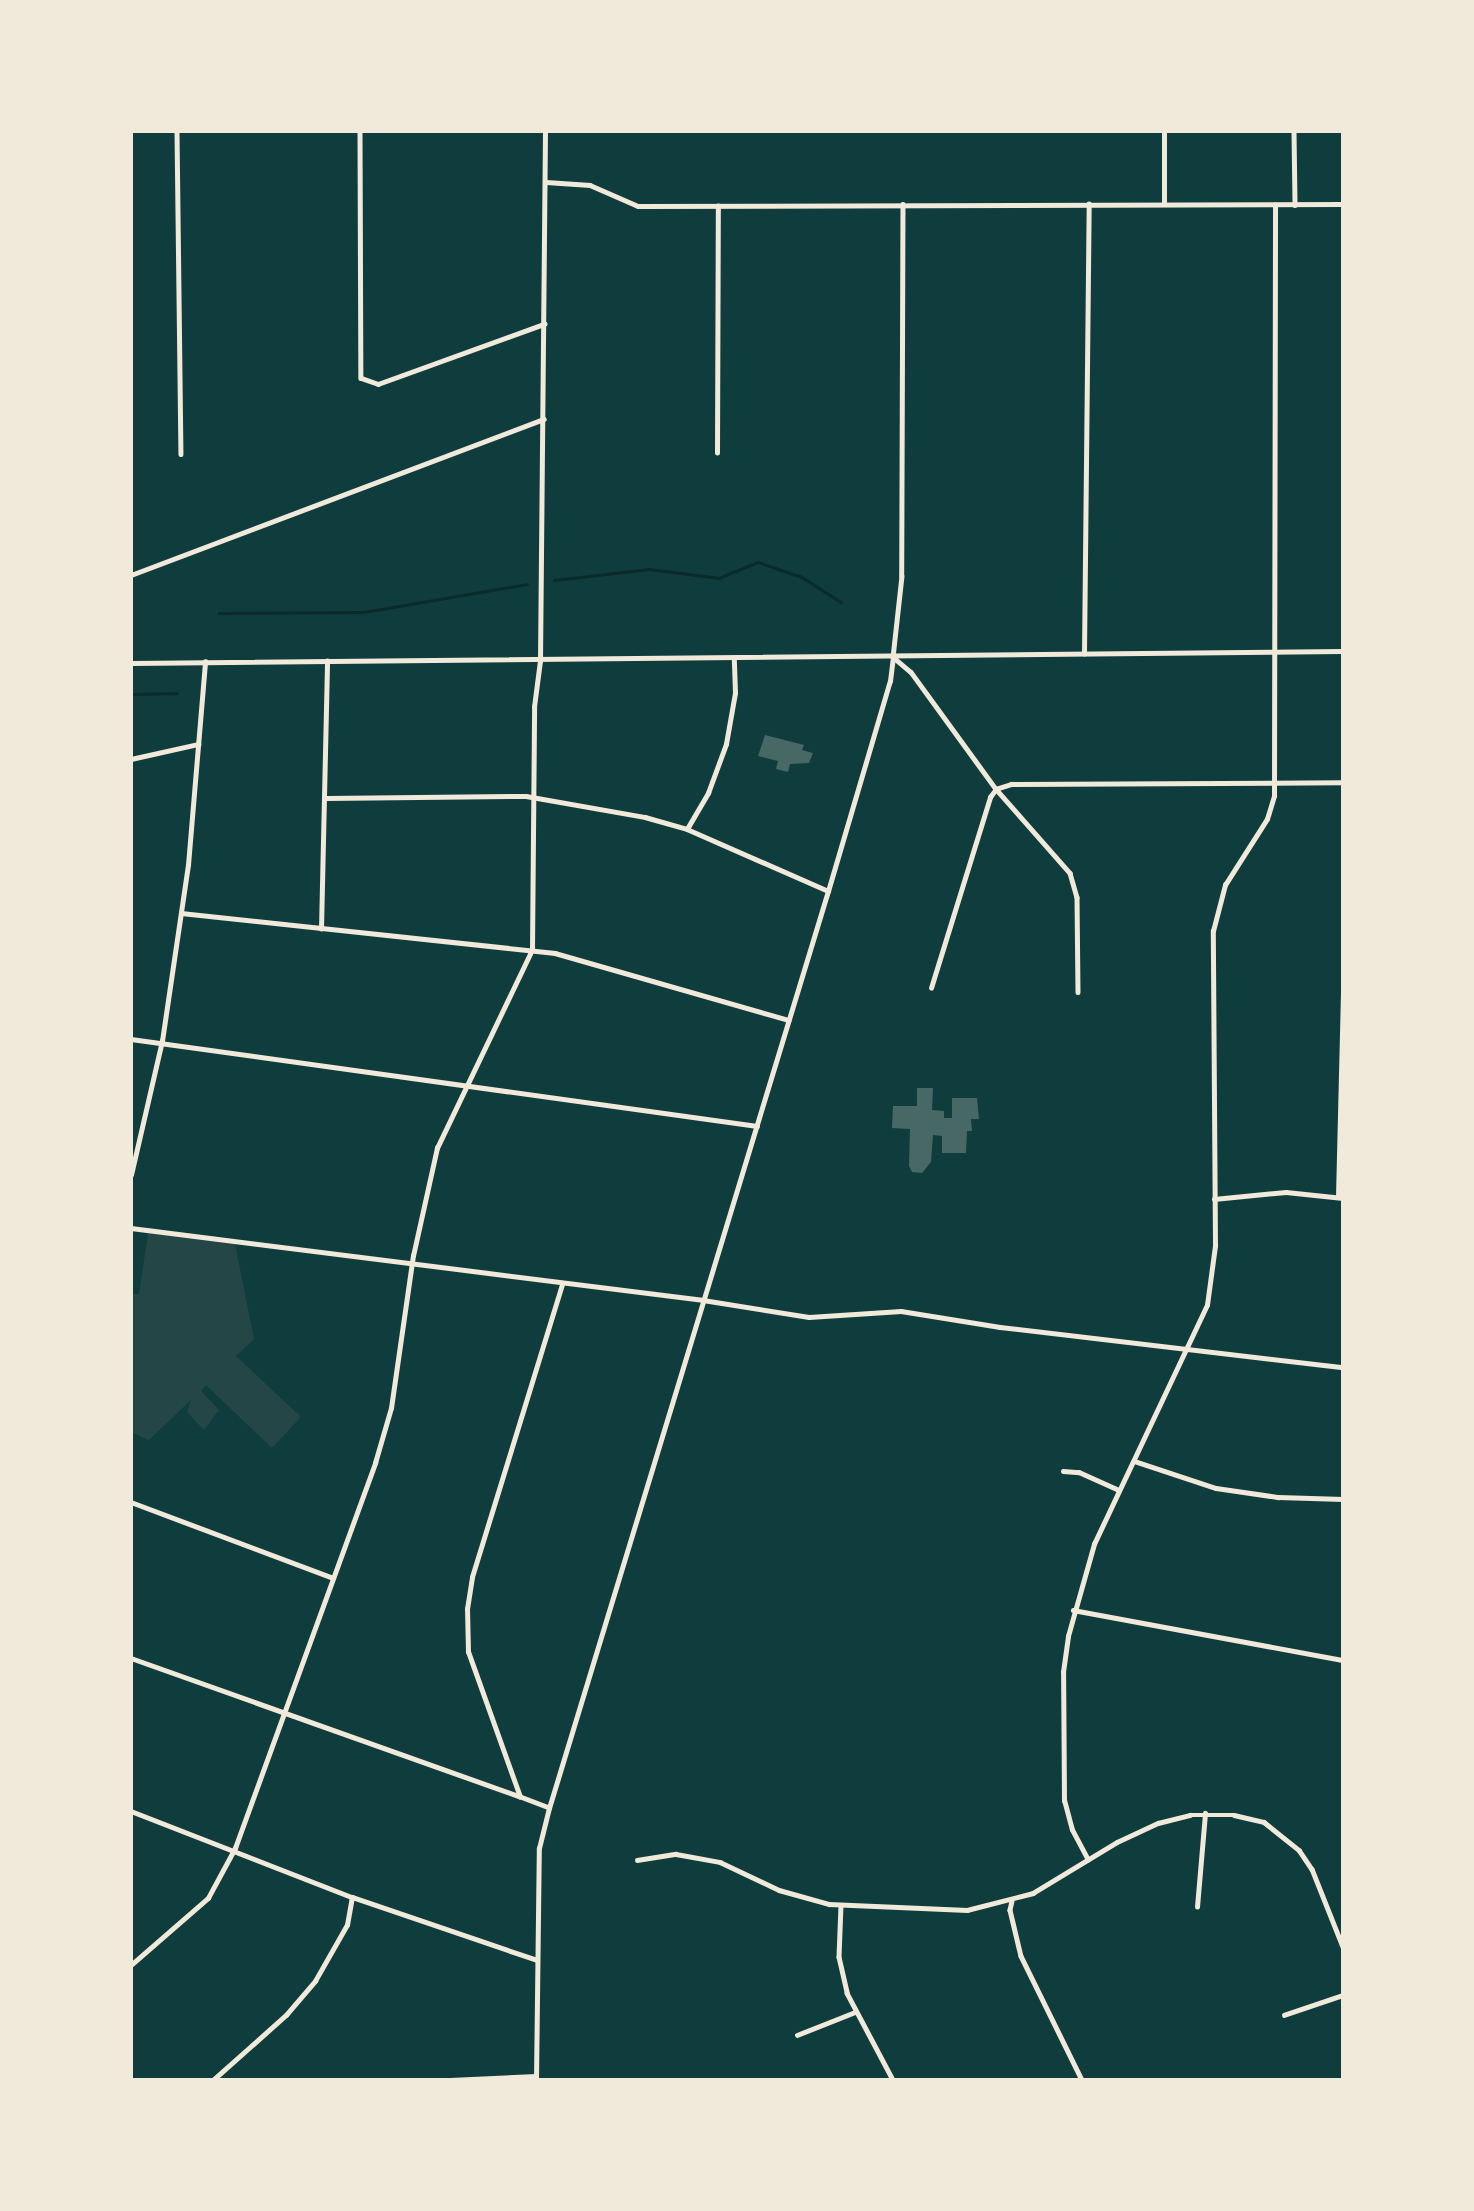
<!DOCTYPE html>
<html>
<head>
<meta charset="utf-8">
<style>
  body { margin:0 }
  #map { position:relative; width:1474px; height:2211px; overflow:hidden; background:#0f3d3e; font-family:Rubik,sans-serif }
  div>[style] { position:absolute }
  .green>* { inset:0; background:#244646 }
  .stream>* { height:2.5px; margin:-1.25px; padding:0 1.25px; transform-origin:1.25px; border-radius:1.25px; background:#0a2a2b }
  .building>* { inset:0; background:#486865 }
  .minor>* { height:4.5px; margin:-2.25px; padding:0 2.25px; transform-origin:2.25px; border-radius:2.25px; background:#f1e9da }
  .tertiary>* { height:5px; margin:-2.5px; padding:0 2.5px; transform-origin:2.5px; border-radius:2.5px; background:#f1e9da }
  span { translate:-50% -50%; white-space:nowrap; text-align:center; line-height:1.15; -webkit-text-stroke:7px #f1e9da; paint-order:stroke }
  .frame { position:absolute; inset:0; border:133px solid #f1e9da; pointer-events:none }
</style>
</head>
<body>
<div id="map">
  <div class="green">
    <i style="clip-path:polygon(149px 1227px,235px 1244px,254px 1339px,236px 1356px,301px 1417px,272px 1448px,206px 1385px,201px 1391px,219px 1410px,204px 1430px,187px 1412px,191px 1400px,149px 1440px,131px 1432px,131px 1294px,139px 1294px)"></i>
  </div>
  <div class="stream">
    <i style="left:554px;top:580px;width:96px;rotate:-6.6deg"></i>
    <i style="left:649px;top:569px;width:71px;rotate:7.3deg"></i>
    <i style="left:719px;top:578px;width:42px;rotate:-22.3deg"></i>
    <i style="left:758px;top:562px;width:46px;rotate:18.8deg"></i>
    <i style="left:802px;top:577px;width:46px;rotate:32.7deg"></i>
    <i style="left:219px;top:613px;width:145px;rotate:-0.4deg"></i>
    <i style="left:364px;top:612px;width:165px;rotate:-9.7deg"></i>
    <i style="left:131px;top:694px;width:46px;rotate:-1.2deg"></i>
  </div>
  <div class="building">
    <i style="clip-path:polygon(765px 735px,804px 745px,802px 750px,813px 753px,809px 763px,790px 764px,788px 772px,776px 769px,778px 761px,758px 756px)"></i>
    <i style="clip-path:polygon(917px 1088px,933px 1088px,932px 1110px,944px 1111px,944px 1118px,952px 1118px,952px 1098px,977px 1098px,979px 1119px,971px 1119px,972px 1131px,967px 1131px,966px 1153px,942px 1153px,942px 1136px,933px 1135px,931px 1162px,922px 1173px,912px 1172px,909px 1166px,910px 1129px,892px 1128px,893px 1106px,917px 1106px)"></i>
  </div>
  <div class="minor">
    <i style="left:177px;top:131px;width:323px;rotate:89.3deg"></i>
    <i style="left:360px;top:131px;width:247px;rotate:89.8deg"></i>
    <i style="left:361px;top:378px;width:18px;rotate:19deg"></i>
    <i style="left:378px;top:384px;width:177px;rotate:-19.9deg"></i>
    <i style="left:1294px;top:131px;width:74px;rotate:89.2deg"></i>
    <i style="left:546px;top:182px;width:44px;rotate:3.9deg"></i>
    <i style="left:590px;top:185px;width:52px;rotate:23.6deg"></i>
    <i style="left:638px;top:206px;width:705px;rotate:-0.16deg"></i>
    <i style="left:903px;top:204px;width:372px;rotate:90.2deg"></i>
    <i style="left:902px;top:576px;width:81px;rotate:96.3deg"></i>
    <i style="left:893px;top:657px;width:23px;rotate:40deg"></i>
    <i style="left:911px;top:672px;width:145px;rotate:54deg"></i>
    <i style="left:996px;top:789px;width:112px;rotate:48.6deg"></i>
    <i style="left:1070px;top:873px;width:25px;rotate:74deg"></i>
    <i style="left:1077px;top:897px;width:95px;rotate:89.4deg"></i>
    <i style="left:1164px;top:204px;width:73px;rotate:-90deg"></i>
    <i style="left:717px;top:453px;width:247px;rotate:-89.8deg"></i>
    <i style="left:131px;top:575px;width:441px;rotate:-20.7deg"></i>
    <i style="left:1084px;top:654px;width:450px;rotate:-89.4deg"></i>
    <i style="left:131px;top:759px;width:69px;rotate:-12.6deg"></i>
    <i style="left:326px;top:798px;width:200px;rotate:-0.6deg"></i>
    <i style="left:526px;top:796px;width:121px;rotate:10deg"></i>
    <i style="left:645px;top:817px;width:44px;rotate:15.9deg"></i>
    <i style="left:687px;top:829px;width:154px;rotate:23.7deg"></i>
    <i style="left:687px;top:829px;width:42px;rotate:-59.7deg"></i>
    <i style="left:708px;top:793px;width:52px;rotate:-69.8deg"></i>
    <i style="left:726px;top:744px;width:52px;rotate:-80deg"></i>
    <i style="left:735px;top:693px;width:35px;rotate:-92deg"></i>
    <i style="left:181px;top:913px;width:376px;rotate:6.1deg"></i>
    <i style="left:555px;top:953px;width:243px;rotate:16deg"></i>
    <i style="left:321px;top:929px;width:268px;rotate:-88.7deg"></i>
    <i style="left:931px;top:988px;width:200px;rotate:-72.8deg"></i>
    <i style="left:990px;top:797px;width:10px;rotate:-53deg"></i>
    <i style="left:996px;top:789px;width:16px;rotate:-18deg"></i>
    <i style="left:1011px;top:784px;width:332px;rotate:-0.3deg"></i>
    <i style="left:131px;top:1039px;width:632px;rotate:7.91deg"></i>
    <i style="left:131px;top:1175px;width:138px;rotate:-77deg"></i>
    <i style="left:162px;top:1041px;width:178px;rotate:-81.6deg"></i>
    <i style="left:188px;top:865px;width:204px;rotate:-85.2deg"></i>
    <i style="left:1338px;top:1197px;width:211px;rotate:-88.6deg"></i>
    <i style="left:1214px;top:1199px;width:72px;rotate:-5.6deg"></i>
    <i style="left:1286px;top:1192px;width:57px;rotate:6deg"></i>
    <i style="left:131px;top:1228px;width:577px;rotate:7.17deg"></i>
    <i style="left:703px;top:1300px;width:107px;rotate:9.1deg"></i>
    <i style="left:809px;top:1317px;width:92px;rotate:-3.7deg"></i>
    <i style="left:901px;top:1311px;width:100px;rotate:9.2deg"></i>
    <i style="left:1000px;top:1327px;width:345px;rotate:6.7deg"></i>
    <i style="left:1134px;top:1461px;width:86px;rotate:18.2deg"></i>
    <i style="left:1216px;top:1488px;width:63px;rotate:8.3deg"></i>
    <i style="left:1278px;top:1497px;width:65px;rotate:1.8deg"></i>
    <i style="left:1063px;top:1471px;width:16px;rotate:4deg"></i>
    <i style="left:1079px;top:1472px;width:44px;rotate:24.2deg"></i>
    <i style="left:131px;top:1502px;width:214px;rotate:20.6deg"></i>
    <i style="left:1073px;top:1610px;width:275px;rotate:10.5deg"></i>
    <i style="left:131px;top:1658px;width:412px;rotate:19.6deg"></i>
    <i style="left:549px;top:1808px;width:31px;rotate:-159deg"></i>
    <i style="left:520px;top:1797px;width:154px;rotate:-109.7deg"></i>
    <i style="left:468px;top:1652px;width:43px;rotate:-91.3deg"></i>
    <i style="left:467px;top:1609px;width:32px;rotate:-81deg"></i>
    <i style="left:472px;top:1577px;width:306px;rotate:-72.9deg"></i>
    <i style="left:131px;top:1811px;width:237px;rotate:21.3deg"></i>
    <i style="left:352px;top:1897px;width:195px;rotate:18.8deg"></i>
    <i style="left:637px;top:1860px;width:39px;rotate:-9deg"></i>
    <i style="left:676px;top:1854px;width:45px;rotate:10.3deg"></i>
    <i style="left:720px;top:1862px;width:65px;rotate:25.4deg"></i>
    <i style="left:779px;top:1890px;width:52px;rotate:15.6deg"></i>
    <i style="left:829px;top:1904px;width:138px;rotate:2.5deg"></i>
    <i style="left:967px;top:1910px;width:68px;rotate:-14.4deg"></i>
    <i style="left:1033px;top:1893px;width:98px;rotate:-31.3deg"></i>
    <i style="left:1117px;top:1842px;width:45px;rotate:-24.9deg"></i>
    <i style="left:1158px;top:1823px;width:33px;rotate:-14deg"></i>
    <i style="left:1190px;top:1815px;width:44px"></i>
    <i style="left:1234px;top:1815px;width:31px;rotate:13deg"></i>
    <i style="left:1264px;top:1822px;width:45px;rotate:38.7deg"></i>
    <i style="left:1299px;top:1850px;width:23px;rotate:56deg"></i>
    <i style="left:1312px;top:1869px;width:84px;rotate:68.3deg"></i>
    <i style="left:1088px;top:1860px;width:34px;rotate:-118deg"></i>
    <i style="left:1072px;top:1830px;width:30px;rotate:-105deg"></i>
    <i style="left:1064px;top:1801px;width:129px;rotate:-90.4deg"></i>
    <i style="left:1063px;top:1672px;width:36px;rotate:-82deg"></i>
    <i style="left:1068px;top:1636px;width:96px;rotate:-74.2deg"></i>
    <i style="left:1094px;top:1544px;width:264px;rotate:-64.7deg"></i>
    <i style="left:1207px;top:1305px;width:60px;rotate:-82.3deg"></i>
    <i style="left:1215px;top:1246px;width:315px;rotate:-90.4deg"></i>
    <i style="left:1213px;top:931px;width:48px;rotate:-75.4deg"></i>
    <i style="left:1225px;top:885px;width:78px;rotate:-57.5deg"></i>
    <i style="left:1267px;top:819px;width:24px;rotate:-73deg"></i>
    <i style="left:1274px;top:796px;width:591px;rotate:-89.9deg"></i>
    <i style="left:1012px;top:1901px;width:9px;rotate:103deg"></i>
    <i style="left:1010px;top:1910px;width:47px;rotate:76.6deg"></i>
    <i style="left:1021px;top:1956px;width:138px;rotate:63.8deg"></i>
    <i style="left:841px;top:1905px;width:52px;rotate:92.2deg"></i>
    <i style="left:839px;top:1957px;width:37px;rotate:77deg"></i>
    <i style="left:847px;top:1993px;width:98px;rotate:62.1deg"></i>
    <i style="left:1197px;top:1907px;width:94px;rotate:-85.1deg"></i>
    <i style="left:131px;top:1965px;width:102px;rotate:-41deg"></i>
    <i style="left:208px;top:1898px;width:57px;rotate:-61.6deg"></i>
    <i style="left:235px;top:1848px;width:410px;rotate:-70deg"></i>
    <i style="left:375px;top:1463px;width:57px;rotate:-73.8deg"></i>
    <i style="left:391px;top:1408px;width:154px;rotate:-81.8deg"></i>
    <i style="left:413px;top:1256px;width:111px;rotate:-77.5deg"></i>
    <i style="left:437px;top:1148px;width:220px;rotate:-64.4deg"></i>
    <i style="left:532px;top:950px;width:243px;rotate:-89.5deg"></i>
    <i style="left:534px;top:707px;width:46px;rotate:-82.6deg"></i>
    <i style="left:1284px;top:2015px;width:62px;rotate:-18.7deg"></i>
    <i style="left:797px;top:2035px;width:62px;rotate:-21.6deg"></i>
    <i style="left:213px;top:2080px;width:98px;rotate:-41.7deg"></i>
    <i style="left:286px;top:2015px;width:45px;rotate:-49.5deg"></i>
    <i style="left:315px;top:1981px;width:64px;rotate:-60.3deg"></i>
    <i style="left:347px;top:1925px;width:28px;rotate:-80deg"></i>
    <i style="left:450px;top:2080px;width:86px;rotate:-2.7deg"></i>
  </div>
  <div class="tertiary">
    <i style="left:540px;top:661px;width:530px;rotate:-89.46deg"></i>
    <i style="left:131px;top:663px;width:1212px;rotate:-0.57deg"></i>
    <i style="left:536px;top:2080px;width:232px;rotate:-89.3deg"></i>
    <i style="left:539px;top:1848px;width:41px;rotate:-76deg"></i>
    <i style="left:549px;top:1808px;width:959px;rotate:-73.08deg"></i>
    <i style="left:828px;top:891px;width:219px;rotate:-73.6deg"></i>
    <i style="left:890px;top:681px;width:24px;rotate:-83deg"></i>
  </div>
  <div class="frame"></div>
</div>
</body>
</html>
